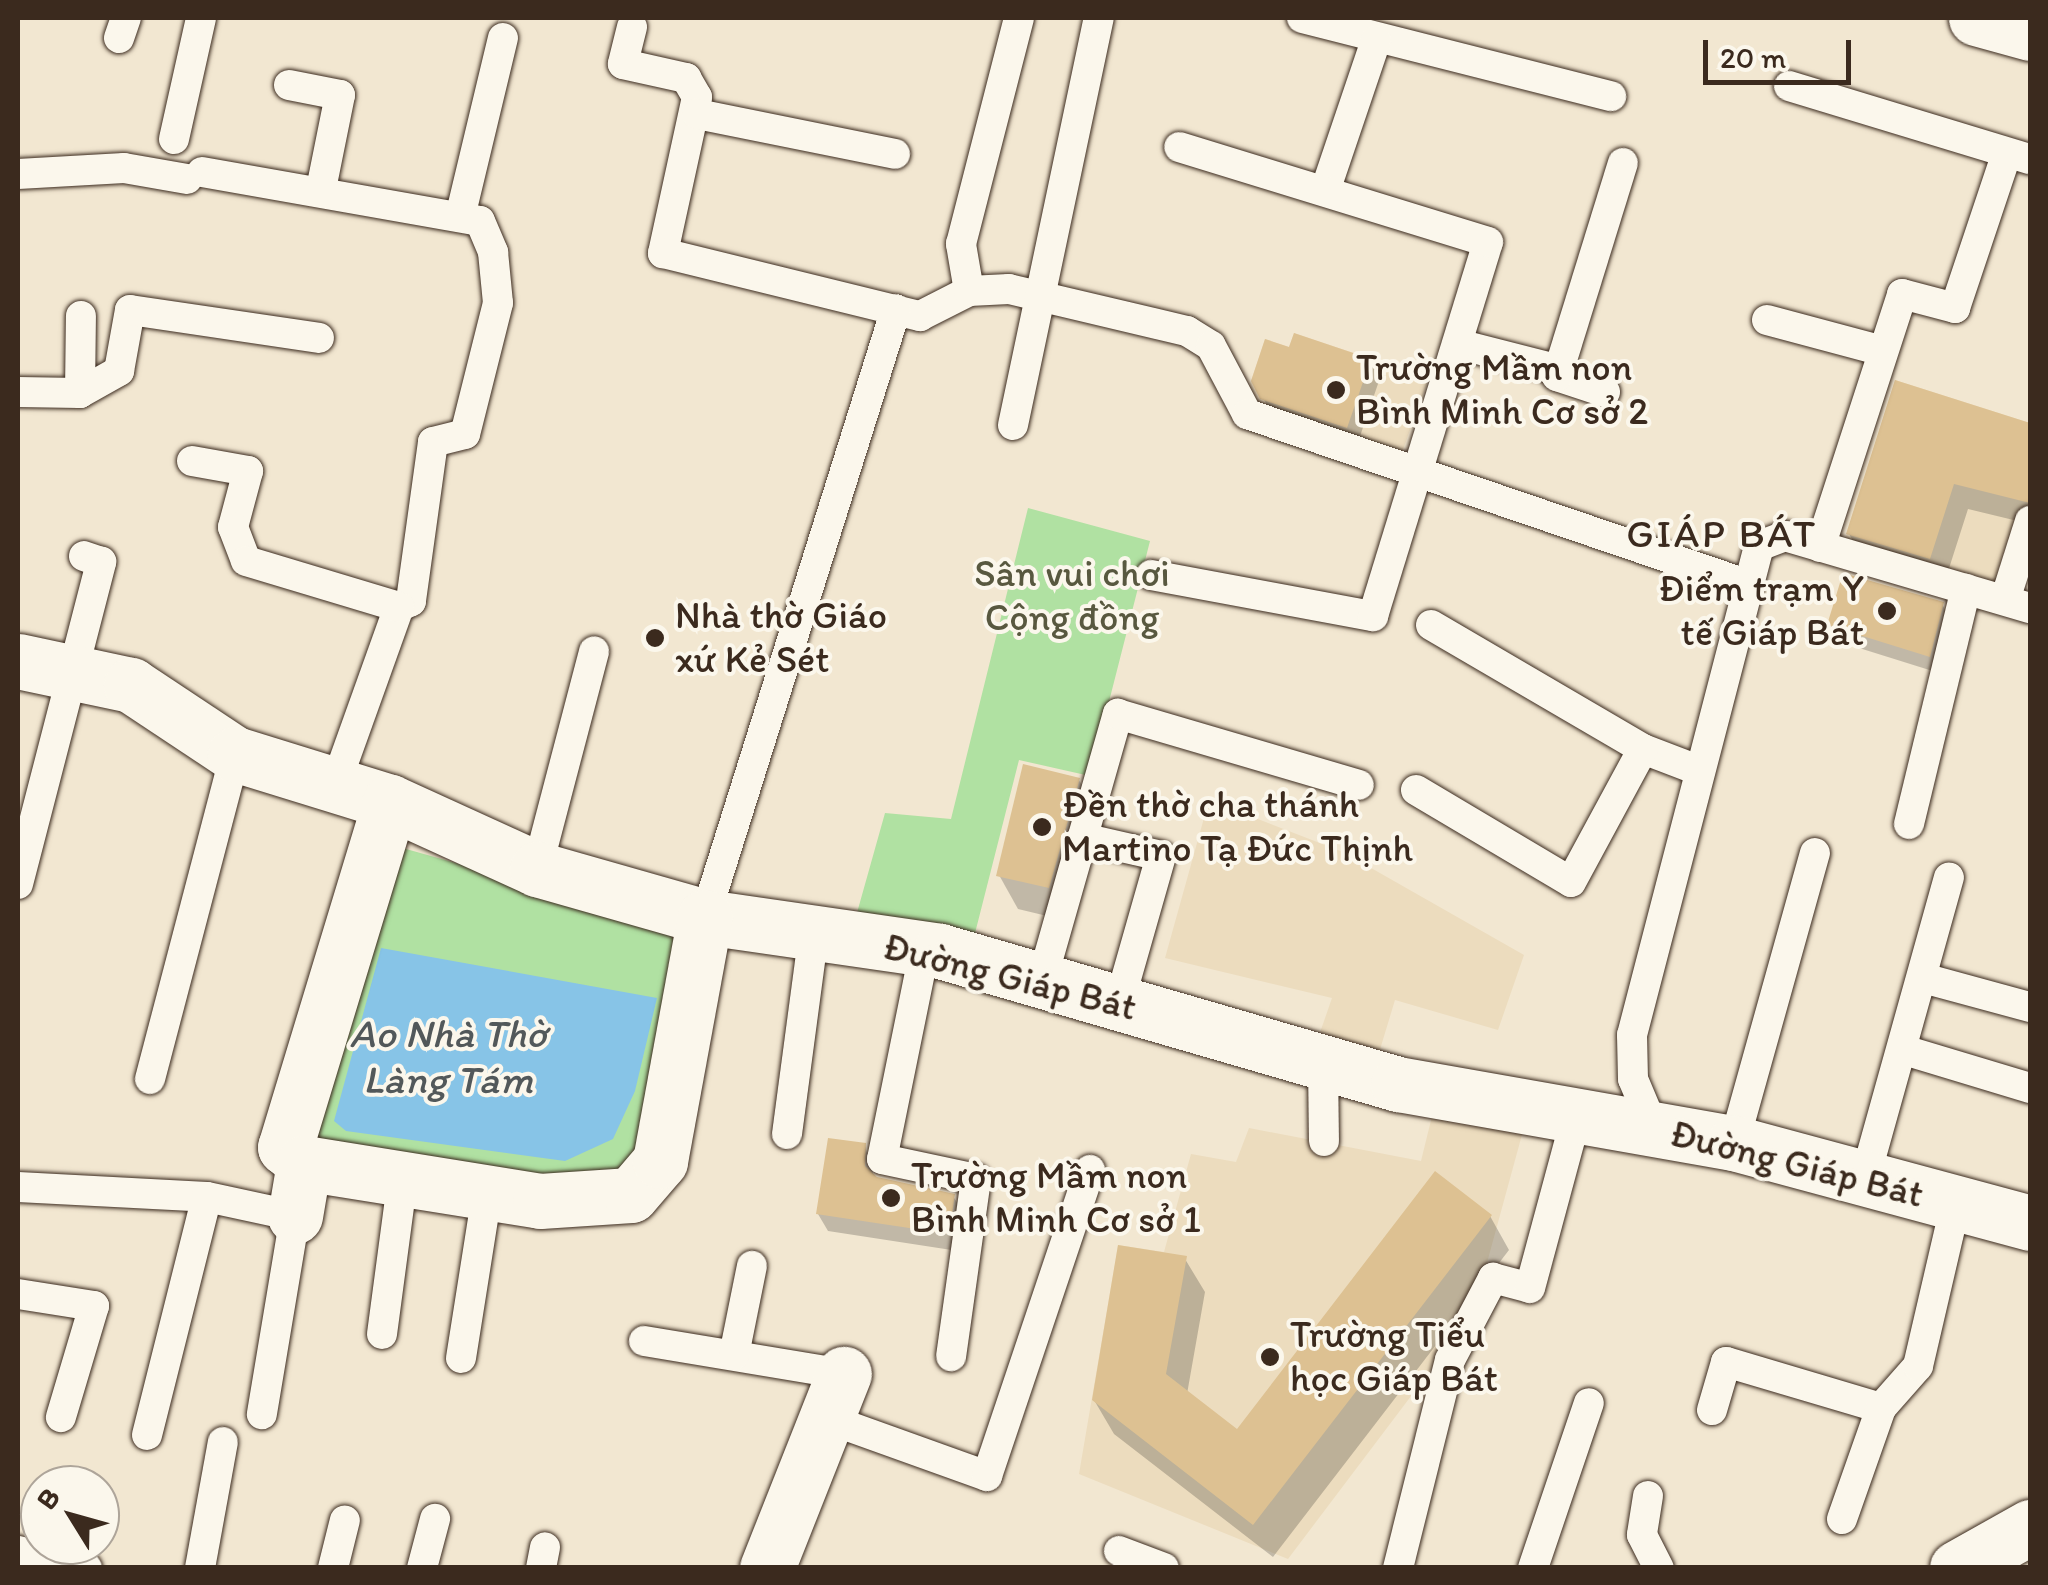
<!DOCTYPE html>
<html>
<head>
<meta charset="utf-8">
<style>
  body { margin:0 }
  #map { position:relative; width:2048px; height:1585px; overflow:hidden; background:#f2e7d1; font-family:Itim,sans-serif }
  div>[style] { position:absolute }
  .built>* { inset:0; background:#ecdcbe }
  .green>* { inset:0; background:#b0e1a2 }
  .water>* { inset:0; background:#87c4e7 }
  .shadow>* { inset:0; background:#0003 }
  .building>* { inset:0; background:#ddc192 }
  .roads { filter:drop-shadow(0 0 2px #3b2a1e) drop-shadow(0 0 2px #3b2a1e) }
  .lane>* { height:30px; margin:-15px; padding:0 15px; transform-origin:15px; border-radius:15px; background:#fbf7ec }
  .street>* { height:55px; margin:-27.5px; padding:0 27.5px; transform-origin:27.5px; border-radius:27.5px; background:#fbf7ec }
  .secondary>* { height:55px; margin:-27.5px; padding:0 27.5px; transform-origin:27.5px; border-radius:27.5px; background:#fbf7ec }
  .dots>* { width:28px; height:28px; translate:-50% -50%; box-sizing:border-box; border:5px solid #fbf7ec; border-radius:50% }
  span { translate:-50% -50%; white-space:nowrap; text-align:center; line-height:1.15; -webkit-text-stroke:8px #fbf7ec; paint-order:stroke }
  .poi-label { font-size:38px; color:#3b2a1e }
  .left { translate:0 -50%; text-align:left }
  .right { translate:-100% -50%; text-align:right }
  .park-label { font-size:38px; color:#58583f }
  .street-label { font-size:38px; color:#3b2a1e }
  .neighbourhood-label { font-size:40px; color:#3b2a1e; letter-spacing:2.5px }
  .water-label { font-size:40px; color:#52585a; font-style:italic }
  .frame { position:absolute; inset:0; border:20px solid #3b2a1e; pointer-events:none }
  .north { position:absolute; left:20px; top:1465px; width:100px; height:100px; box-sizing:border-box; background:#fbf7ec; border:2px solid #aea59a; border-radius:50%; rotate:307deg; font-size:28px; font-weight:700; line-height:40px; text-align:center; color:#3b2a1e }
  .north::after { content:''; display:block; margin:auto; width:35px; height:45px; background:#3b2a1e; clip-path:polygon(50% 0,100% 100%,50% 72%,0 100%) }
  .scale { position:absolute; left:1703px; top:40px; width:148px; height:45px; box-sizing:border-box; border:5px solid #3b2a1e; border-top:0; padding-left:12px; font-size:30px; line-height:35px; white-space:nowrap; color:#3b2a1e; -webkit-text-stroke:8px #fbf7ec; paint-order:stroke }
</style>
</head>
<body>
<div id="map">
  <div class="built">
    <i style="clip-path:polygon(1294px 333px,1429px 378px,1398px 463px,1244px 402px,1265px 339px,1289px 347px)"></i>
    <i style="clip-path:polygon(1895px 380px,2030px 423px,2030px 504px,2003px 590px,1845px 540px)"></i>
    <i style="clip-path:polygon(1209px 800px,1343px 852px,1524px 955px,1498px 1030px,1395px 1000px,1375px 1066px,1315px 1047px,1332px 998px,1165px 958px)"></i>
    <i style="clip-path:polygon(1433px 1112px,1523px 1131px,1473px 1314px,1288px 1559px,1079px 1474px,1118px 1245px,1164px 1252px,1191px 1154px,1236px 1162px,1249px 1128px,1421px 1161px)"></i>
  </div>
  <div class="green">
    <i style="clip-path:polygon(1028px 508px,1150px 541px,1090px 776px,1019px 760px,972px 945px,853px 927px,885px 813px,951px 819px)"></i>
    <i style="clip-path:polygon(399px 847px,687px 928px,653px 1149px,618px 1184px,311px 1159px,380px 856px)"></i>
  </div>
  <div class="water">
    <i style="clip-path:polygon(381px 948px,657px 998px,635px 1091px,613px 1139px,565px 1161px,346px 1131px,334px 1121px)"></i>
  </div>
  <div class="shadow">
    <i style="clip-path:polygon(1291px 350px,1370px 361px,1380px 378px,1357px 445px,1273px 416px,1254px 381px)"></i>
    <i style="clip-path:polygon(1896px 383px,2030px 426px,2030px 524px,1968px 509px,1944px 584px,1864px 560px,1849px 534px)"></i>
    <i style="clip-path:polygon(1942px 604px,1952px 622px,1939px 673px,1840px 642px,1830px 625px)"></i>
    <i style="clip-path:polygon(1079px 780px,1098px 814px,1068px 921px,1018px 909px,999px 875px)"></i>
    <i style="clip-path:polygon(865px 1146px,874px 1177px,953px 1196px,964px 1214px,958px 1251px,828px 1231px,818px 1214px)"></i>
    <i style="clip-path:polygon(1490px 1216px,1509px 1250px,1273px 1557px,1114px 1434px,1094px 1400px,1185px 1259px,1205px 1292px,1187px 1394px,1237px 1432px)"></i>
  </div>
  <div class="building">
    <i style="clip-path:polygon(1294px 333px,1371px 359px,1347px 428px,1260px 399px,1251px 381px,1265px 339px,1289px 347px)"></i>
    <i style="clip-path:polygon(1895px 380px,2030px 423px,2030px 503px,1954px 484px,1930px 559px,1846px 534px)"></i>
    <i style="clip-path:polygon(1843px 573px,1944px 602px,1930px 657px,1827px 625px)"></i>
    <i style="clip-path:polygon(1023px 764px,1080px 778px,1049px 888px,996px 876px)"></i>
    <i style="clip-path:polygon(828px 1138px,866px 1143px,865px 1166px,877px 1177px,955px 1194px,949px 1234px,816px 1214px)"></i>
    <i style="clip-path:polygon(1435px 1171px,1492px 1215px,1253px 1525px,1092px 1400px,1118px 1245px,1187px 1256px,1166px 1374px,1237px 1429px)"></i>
  </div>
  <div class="roads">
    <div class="lane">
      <i style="left:1302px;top:18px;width:319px;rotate:14.2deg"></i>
      <i style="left:632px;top:27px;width:38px;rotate:104deg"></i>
      <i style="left:623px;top:64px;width:65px;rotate:12.5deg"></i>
      <i style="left:686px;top:78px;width:22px;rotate:60deg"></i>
      <i style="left:697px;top:97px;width:160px;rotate:102.3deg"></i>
      <i style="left:663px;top:253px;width:265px;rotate:13.8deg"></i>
      <i style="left:920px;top:316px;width:55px;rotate:-27deg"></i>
      <i style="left:969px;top:291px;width:40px;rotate:-2.9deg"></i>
      <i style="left:1009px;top:289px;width:183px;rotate:13.3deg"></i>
      <i style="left:1187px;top:331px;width:28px;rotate:32deg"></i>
      <i style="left:1211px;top:346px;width:77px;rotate:62.1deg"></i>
      <i style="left:1247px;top:414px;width:527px;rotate:18.81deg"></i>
      <i style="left:119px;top:38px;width:21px;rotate:-71deg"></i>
      <i style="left:289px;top:85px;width:52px;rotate:11.1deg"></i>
      <i style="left:340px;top:95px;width:96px;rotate:101.4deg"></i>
      <i style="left:1789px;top:86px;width:252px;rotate:16.9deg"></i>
      <i style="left:697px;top:114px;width:202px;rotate:11.4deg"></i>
      <i style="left:174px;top:139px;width:124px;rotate:-77.4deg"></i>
      <i style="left:202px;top:172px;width:282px;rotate:10deg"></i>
      <i style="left:480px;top:221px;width:34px;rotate:67deg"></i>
      <i style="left:493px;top:252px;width:51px;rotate:84.4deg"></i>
      <i style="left:498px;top:303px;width:135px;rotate:104.1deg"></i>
      <i style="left:465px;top:434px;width:33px;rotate:166deg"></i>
      <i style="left:433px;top:442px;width:161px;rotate:97.9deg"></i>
      <i style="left:411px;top:601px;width:13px;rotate:153deg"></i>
      <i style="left:399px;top:607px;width:187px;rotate:109.7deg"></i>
      <i style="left:18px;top:174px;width:106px;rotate:-3.2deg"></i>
      <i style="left:124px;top:168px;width:64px;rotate:9.9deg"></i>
      <i style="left:1325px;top:191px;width:159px;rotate:-71.3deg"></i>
      <i style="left:460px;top:217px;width:184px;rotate:-76.5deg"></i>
      <i style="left:969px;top:291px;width:48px;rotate:-99.7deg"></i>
      <i style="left:961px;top:244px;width:233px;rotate:-75.6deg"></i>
      <i style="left:1767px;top:320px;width:120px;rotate:15deg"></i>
      <i style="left:1458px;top:344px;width:104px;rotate:14.4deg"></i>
      <i style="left:18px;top:392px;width:62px;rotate:0.9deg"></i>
      <i style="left:80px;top:393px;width:45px;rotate:-29.4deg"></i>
      <i style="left:119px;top:371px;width:62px;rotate:-79.8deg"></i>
      <i style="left:130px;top:310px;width:191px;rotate:8.4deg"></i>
      <i style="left:1605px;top:392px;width:51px;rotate:-161.6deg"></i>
      <i style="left:1557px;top:376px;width:223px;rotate:-72.8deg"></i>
      <i style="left:80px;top:393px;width:77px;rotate:-89.3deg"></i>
      <i style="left:1013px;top:425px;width:416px;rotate:-78.1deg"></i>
      <i style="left:192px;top:461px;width:57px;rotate:10.1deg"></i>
      <i style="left:248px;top:471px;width:58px;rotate:105deg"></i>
      <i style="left:233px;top:527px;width:36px;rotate:69deg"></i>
      <i style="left:246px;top:561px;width:160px;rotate:16.7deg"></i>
      <i style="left:1820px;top:547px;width:266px;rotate:-72deg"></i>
      <i style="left:1902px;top:294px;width:55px;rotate:14.8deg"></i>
      <i style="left:1955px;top:308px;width:163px;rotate:-71.5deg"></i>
      <i style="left:1151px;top:575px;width:226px;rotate:10.5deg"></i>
      <i style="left:1373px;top:616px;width:391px;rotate:-72.9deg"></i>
      <i style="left:1488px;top:242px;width:323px;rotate:-162.9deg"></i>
      <i style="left:2005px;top:600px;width:83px;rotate:-72.4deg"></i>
      <i style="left:1431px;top:625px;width:246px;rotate:30.3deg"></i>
      <i style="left:1643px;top:749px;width:56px;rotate:21deg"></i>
      <i style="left:1416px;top:790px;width:180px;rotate:30.7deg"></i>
      <i style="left:1571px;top:882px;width:151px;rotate:-61.6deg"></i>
      <i style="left:1909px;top:824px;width:242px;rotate:-76.4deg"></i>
      <i style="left:1082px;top:838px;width:81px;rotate:12.8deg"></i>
      <i style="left:1161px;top:856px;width:153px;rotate:105.9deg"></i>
      <i style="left:537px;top:869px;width:225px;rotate:-75.3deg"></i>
      <i style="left:18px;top:884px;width:333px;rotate:-75.5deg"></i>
      <i style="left:101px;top:562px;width:18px;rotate:-161deg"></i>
      <i style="left:705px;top:917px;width:637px;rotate:-72.56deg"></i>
      <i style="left:925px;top:948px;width:215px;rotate:101.5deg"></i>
      <i style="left:882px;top:1159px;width:96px;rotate:12deg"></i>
      <i style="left:976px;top:1179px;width:179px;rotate:98deg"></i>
      <i style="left:1923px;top:978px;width:111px;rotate:15.2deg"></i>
      <i style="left:1042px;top:980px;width:277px;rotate:-74.1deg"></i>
      <i style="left:1118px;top:714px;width:251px;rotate:16.4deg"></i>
      <i style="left:1904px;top:1050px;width:132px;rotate:16.8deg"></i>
      <i style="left:1323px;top:1063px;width:78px;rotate:89.3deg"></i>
      <i style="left:150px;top:1079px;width:336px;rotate:-75.3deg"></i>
      <i style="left:1654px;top:1129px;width:54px;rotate:-112.8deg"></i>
      <i style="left:1633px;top:1079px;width:44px;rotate:-91.3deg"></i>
      <i style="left:1632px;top:1035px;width:505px;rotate:-75.44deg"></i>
      <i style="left:1759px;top:546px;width:28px;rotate:-21deg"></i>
      <i style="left:1785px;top:536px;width:255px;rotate:16.4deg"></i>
      <i style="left:787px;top:1134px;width:204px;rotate:-82.4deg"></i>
      <i style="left:1734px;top:1143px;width:301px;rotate:-74.4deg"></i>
      <i style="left:1865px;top:1178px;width:312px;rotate:-74.4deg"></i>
      <i style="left:18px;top:1187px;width:189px;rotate:3deg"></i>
      <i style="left:207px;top:1197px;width:90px;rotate:12.2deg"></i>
      <i style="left:295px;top:1216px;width:201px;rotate:99.5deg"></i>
      <i style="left:18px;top:1294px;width:77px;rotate:9deg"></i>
      <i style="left:94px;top:1306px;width:116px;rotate:106.6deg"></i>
      <i style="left:382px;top:1334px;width:151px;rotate:-82.4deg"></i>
      <i style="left:644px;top:1341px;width:203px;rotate:9.4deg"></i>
      <i style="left:734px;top:1355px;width:91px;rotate:-78.6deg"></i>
      <i style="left:461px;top:1358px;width:166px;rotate:-81deg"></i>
      <i style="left:1712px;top:1410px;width:50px;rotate:-73.7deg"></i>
      <i style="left:1726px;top:1362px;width:162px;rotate:16.5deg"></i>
      <i style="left:828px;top:1419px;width:169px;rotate:19.7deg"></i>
      <i style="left:987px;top:1476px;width:323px;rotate:-71.4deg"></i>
      <i style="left:147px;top:1435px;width:245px;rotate:-75.9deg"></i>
      <i style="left:1648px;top:1496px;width:39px;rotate:99deg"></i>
      <i style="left:1642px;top:1535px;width:37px;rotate:63deg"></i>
      <i style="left:1842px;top:1519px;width:118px;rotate:-70.6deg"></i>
      <i style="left:1881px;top:1408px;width:56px;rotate:-48.6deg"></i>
      <i style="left:1918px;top:1366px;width:167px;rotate:-76.9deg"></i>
      <i style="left:18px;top:1551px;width:71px;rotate:13.8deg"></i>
      <i style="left:1119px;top:1551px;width:48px;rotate:20.7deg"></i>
      <i style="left:200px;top:1568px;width:128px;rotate:-79.7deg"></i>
      <i style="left:333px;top:1568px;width:49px;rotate:-76deg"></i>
      <i style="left:422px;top:1568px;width:51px;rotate:-75.1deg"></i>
      <i style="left:541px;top:1568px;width:21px;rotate:-79deg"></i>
      <i style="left:1398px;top:1568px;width:214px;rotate:-76deg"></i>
      <i style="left:1450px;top:1360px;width:93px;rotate:-62.3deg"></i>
      <i style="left:1493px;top:1278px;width:38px;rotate:15deg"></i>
      <i style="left:1530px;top:1288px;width:177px;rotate:-74.9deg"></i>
      <i style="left:1533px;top:1568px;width:174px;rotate:-71.3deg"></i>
    </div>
    <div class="street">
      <i style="left:18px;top:661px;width:116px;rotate:12deg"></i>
      <i style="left:131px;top:685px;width:125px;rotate:33.6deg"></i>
      <i style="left:235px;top:754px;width:162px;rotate:17.2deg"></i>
      <i style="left:390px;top:802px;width:162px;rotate:24.5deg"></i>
      <i style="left:537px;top:869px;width:175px;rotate:15.9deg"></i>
      <i style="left:705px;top:917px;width:237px;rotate:8.2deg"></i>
      <i style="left:940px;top:951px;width:477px;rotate:16.2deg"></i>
      <i style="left:1398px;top:1084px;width:341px;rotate:10deg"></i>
      <i style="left:1734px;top:1143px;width:307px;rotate:15.1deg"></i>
      <i style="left:390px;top:802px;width:361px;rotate:106.9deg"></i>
      <i style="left:285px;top:1147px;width:25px;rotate:40deg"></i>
      <i style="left:304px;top:1163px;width:239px;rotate:9.1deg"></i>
      <i style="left:540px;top:1201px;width:91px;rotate:-3.8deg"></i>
      <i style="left:631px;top:1195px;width:45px;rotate:-49.5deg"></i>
      <i style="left:660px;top:1161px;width:248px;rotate:-79.6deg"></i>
      <i style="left:295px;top:1216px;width:54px;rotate:-80.4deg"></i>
      <i style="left:767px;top:1568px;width:209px;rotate:-68.4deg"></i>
      <i style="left:1957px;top:1568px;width:84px;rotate:-29.3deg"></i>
    </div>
    <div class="secondary">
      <i style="left:1976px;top:18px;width:56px;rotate:15.5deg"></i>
    </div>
  </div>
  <div class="dots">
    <i style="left:1336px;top:390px;background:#3b2a1e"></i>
    <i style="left:1887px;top:611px;background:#3b2a1e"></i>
    <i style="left:655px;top:638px;background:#3b2a1e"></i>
    <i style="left:1042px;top:827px;background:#3b2a1e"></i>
    <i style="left:891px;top:1198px;background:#3b2a1e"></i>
    <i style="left:1270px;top:1357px;background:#3b2a1e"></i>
  </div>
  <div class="poi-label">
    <span class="left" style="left:1356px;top:390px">Trường Mầm non<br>Bình Minh Cơ sở 2</span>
    <span class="right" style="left:1864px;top:611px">Điểm trạm Y<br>tế Giáp Bát</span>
    <span class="left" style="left:675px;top:638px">Nhà thờ Giáo<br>xứ Kẻ Sét</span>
    <span class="left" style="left:1062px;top:827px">Đền thờ cha thánh<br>Martino Tạ Đức Thịnh</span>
    <span class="left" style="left:911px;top:1198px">Trường Mầm non<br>Bình Minh Cơ sở 1</span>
    <span class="left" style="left:1290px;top:1357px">Trường Tiểu<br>học Giáp Bát</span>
  </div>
  <div class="park-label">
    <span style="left:1072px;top:596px">Sân vui chơi<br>Cộng đồng</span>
  </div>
  <div class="street-label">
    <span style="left:1010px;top:977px;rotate:14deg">Đường Giáp Bát</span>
    <span style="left:1797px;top:1164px;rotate:14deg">Đường Giáp Bát</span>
  </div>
  <div class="neighbourhood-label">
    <span style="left:1722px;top:533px">GIÁP BÁT</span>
  </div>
  <div class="water-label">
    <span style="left:448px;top:1056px">Ao Nhà Thờ<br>Làng Tám</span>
  </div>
  <div class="frame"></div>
  <div class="north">B</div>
  <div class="scale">20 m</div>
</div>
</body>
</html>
